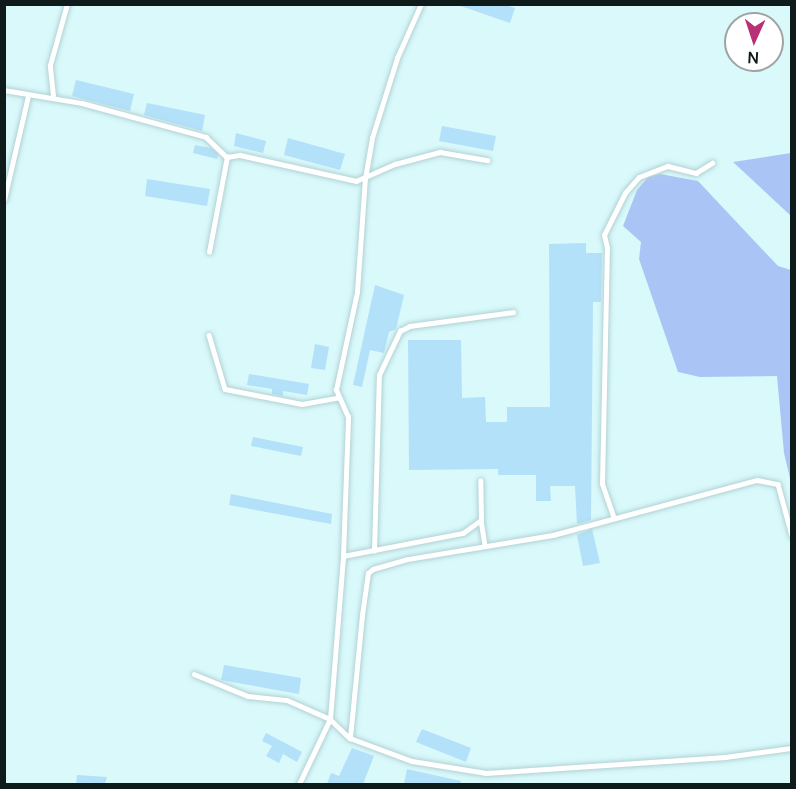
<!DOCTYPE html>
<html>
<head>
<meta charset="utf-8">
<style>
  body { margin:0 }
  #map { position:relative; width:796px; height:789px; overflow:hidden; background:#d9f9fb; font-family:Manrope,sans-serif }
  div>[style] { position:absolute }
  .water>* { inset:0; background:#aac5f5 }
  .building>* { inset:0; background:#b3e1fa }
  .roads { filter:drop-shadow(0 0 2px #b2d1d3) drop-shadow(0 0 2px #b2d1d3) }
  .service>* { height:4.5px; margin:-2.25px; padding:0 2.25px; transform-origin:2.25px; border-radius:2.25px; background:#fff }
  span { translate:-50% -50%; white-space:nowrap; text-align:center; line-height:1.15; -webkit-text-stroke:4.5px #fff; paint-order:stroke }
  .frame { position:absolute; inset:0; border:6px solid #0f1a1b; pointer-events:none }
  .north { position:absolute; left:724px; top:12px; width:60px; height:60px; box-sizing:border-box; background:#fff; border:2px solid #9fa3a4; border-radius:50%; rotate:183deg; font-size:16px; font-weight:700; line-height:24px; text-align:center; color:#0f1a1b }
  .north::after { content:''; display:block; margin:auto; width:21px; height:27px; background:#b73174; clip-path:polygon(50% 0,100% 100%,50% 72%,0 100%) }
</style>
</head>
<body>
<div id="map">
  <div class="water">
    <i style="clip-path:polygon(791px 153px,792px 153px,791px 216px,733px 162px)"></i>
    <i style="clip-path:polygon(660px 174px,698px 181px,778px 266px,791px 270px,791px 483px,784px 453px,777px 376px,700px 377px,678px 372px,639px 259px,641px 242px,623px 226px,637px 190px,648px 177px)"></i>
  </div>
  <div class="building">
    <i style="clip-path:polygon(455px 4px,503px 4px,515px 8px,510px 23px)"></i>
    <i style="clip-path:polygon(76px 80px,134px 94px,130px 111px,72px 96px)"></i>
    <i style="clip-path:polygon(147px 103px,205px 115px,202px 131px,144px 115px)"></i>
    <i style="clip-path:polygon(442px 126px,496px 136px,493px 151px,439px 141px)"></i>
    <i style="clip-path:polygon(236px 133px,266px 141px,263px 153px,234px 146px)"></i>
    <i style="clip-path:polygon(288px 138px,345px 154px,340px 170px,284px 155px)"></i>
    <i style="clip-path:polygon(195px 145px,211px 148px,218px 154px,217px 159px,193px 153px)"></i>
    <i style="clip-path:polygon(147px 179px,210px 189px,207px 206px,145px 196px)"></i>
    <i style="clip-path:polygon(586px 243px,586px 253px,602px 253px,601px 302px,593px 302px,591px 520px,577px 524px,575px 486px,550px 486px,551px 501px,536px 501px,536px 475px,498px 475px,498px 469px,409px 470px,408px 340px,461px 340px,462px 398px,485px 397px,486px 422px,507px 422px,507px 407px,550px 407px,549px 244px)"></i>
    <i style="clip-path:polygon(375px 285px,404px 295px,396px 329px,389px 332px,384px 353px,370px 350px,362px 387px,353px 385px)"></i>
    <i style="clip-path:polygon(315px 344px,329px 347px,325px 370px,311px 368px)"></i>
    <i style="clip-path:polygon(249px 374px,309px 384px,307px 395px,283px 391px,283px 396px,272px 394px,272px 389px,247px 385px)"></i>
    <i style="clip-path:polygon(253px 437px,303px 447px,301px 456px,251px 446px)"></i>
    <i style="clip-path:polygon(231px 494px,332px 514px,331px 524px,229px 505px)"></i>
    <i style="clip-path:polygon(592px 529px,600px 563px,583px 566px,577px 535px)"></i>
    <i style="clip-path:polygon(224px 665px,301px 678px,299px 694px,221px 680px)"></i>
    <i style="clip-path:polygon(422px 729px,471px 748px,466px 762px,416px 742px)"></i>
    <i style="clip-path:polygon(266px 733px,302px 752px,297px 762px,283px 754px,279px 763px,266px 756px,272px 746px,262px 741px)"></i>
    <i style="clip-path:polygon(352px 748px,374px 756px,363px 784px,327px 784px,331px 773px,339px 776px)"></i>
    <i style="clip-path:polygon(407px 769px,461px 781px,460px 784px,404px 784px)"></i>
    <i style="clip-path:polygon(77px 775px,107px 777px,105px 784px,76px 784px)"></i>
  </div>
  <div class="roads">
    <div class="service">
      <i style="left:4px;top:90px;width:79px;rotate:9.5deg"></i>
      <i style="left:82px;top:103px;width:129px;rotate:15.3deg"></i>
      <i style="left:206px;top:137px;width:29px;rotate:44deg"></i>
      <i style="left:53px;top:96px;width:31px;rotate:-96deg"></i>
      <i style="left:50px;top:65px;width:63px;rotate:-74.4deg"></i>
      <i style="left:4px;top:200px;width:107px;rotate:-77deg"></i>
      <i style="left:209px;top:252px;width:97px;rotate:-79.3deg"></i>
      <i style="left:227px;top:157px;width:13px;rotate:-9deg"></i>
      <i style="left:240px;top:155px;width:119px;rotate:12.6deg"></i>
      <i style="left:356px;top:181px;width:43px;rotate:-23.6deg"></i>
      <i style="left:395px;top:164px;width:47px;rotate:-14.9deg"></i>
      <i style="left:440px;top:152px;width:48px;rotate:9.7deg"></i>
      <i style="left:209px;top:335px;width:56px;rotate:73.5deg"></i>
      <i style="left:225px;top:389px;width:78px;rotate:11deg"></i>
      <i style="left:302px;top:404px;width:36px;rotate:-10deg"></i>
      <i style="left:613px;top:516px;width:34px;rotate:-109deg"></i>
      <i style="left:602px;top:484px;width:236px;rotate:-88.8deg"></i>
      <i style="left:607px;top:248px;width:13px;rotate:-103deg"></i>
      <i style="left:604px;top:235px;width:47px;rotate:-63.4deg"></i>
      <i style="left:625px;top:193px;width:21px;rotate:-49deg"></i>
      <i style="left:639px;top:177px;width:31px;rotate:-21deg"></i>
      <i style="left:668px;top:166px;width:29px;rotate:14deg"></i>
      <i style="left:696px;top:173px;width:19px;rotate:-32deg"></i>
      <i style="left:481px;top:520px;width:26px;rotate:81deg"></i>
      <i style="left:374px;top:551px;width:176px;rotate:-88.4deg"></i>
      <i style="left:379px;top:375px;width:49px;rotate:-64.5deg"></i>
      <i style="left:400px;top:331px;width:11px;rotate:-27deg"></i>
      <i style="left:410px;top:326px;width:104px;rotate:-7.7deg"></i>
      <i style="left:343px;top:556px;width:122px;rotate:-10.9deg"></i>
      <i style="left:463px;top:533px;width:22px;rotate:-36deg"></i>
      <i style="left:481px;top:520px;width:39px;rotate:-91deg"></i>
      <i style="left:194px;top:674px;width:58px;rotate:22.2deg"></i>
      <i style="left:248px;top:696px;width:39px;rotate:6deg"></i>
      <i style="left:287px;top:700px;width:47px;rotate:23.8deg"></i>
      <i style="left:330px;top:719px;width:28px;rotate:44deg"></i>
      <i style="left:350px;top:738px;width:66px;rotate:20.4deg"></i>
      <i style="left:412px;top:761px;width:75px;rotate:9.2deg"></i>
      <i style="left:486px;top:773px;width:240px;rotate:-3.8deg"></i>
      <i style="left:725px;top:757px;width:68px;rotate:-7.7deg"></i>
      <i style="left:350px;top:738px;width:124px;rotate:-84.4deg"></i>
      <i style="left:362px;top:615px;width:42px;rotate:-81.9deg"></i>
      <i style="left:368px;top:573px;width:6px;rotate:-39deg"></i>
      <i style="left:373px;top:569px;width:36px;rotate:-16deg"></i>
      <i style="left:408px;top:559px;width:147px;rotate:-9.4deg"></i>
      <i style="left:553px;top:535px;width:211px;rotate:-15.1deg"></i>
      <i style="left:757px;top:480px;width:21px;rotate:11deg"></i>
      <i style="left:778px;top:484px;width:54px;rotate:74.9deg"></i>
      <i style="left:299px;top:784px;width:72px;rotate:-64.5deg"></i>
      <i style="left:330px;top:719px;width:164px;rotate:-85.4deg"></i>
      <i style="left:343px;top:556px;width:139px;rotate:-87.9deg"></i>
      <i style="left:348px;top:417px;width:30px;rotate:-114deg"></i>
      <i style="left:336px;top:390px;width:100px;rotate:-77.9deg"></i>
      <i style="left:357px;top:292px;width:113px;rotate:-86deg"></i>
      <i style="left:365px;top:179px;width:42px;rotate:-80.3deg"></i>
      <i style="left:372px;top:138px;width:84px;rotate:-72.6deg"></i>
      <i style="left:397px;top:58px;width:59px;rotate:-66deg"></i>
    </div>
  </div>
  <div class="frame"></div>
  <div class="north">N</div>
</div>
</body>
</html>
